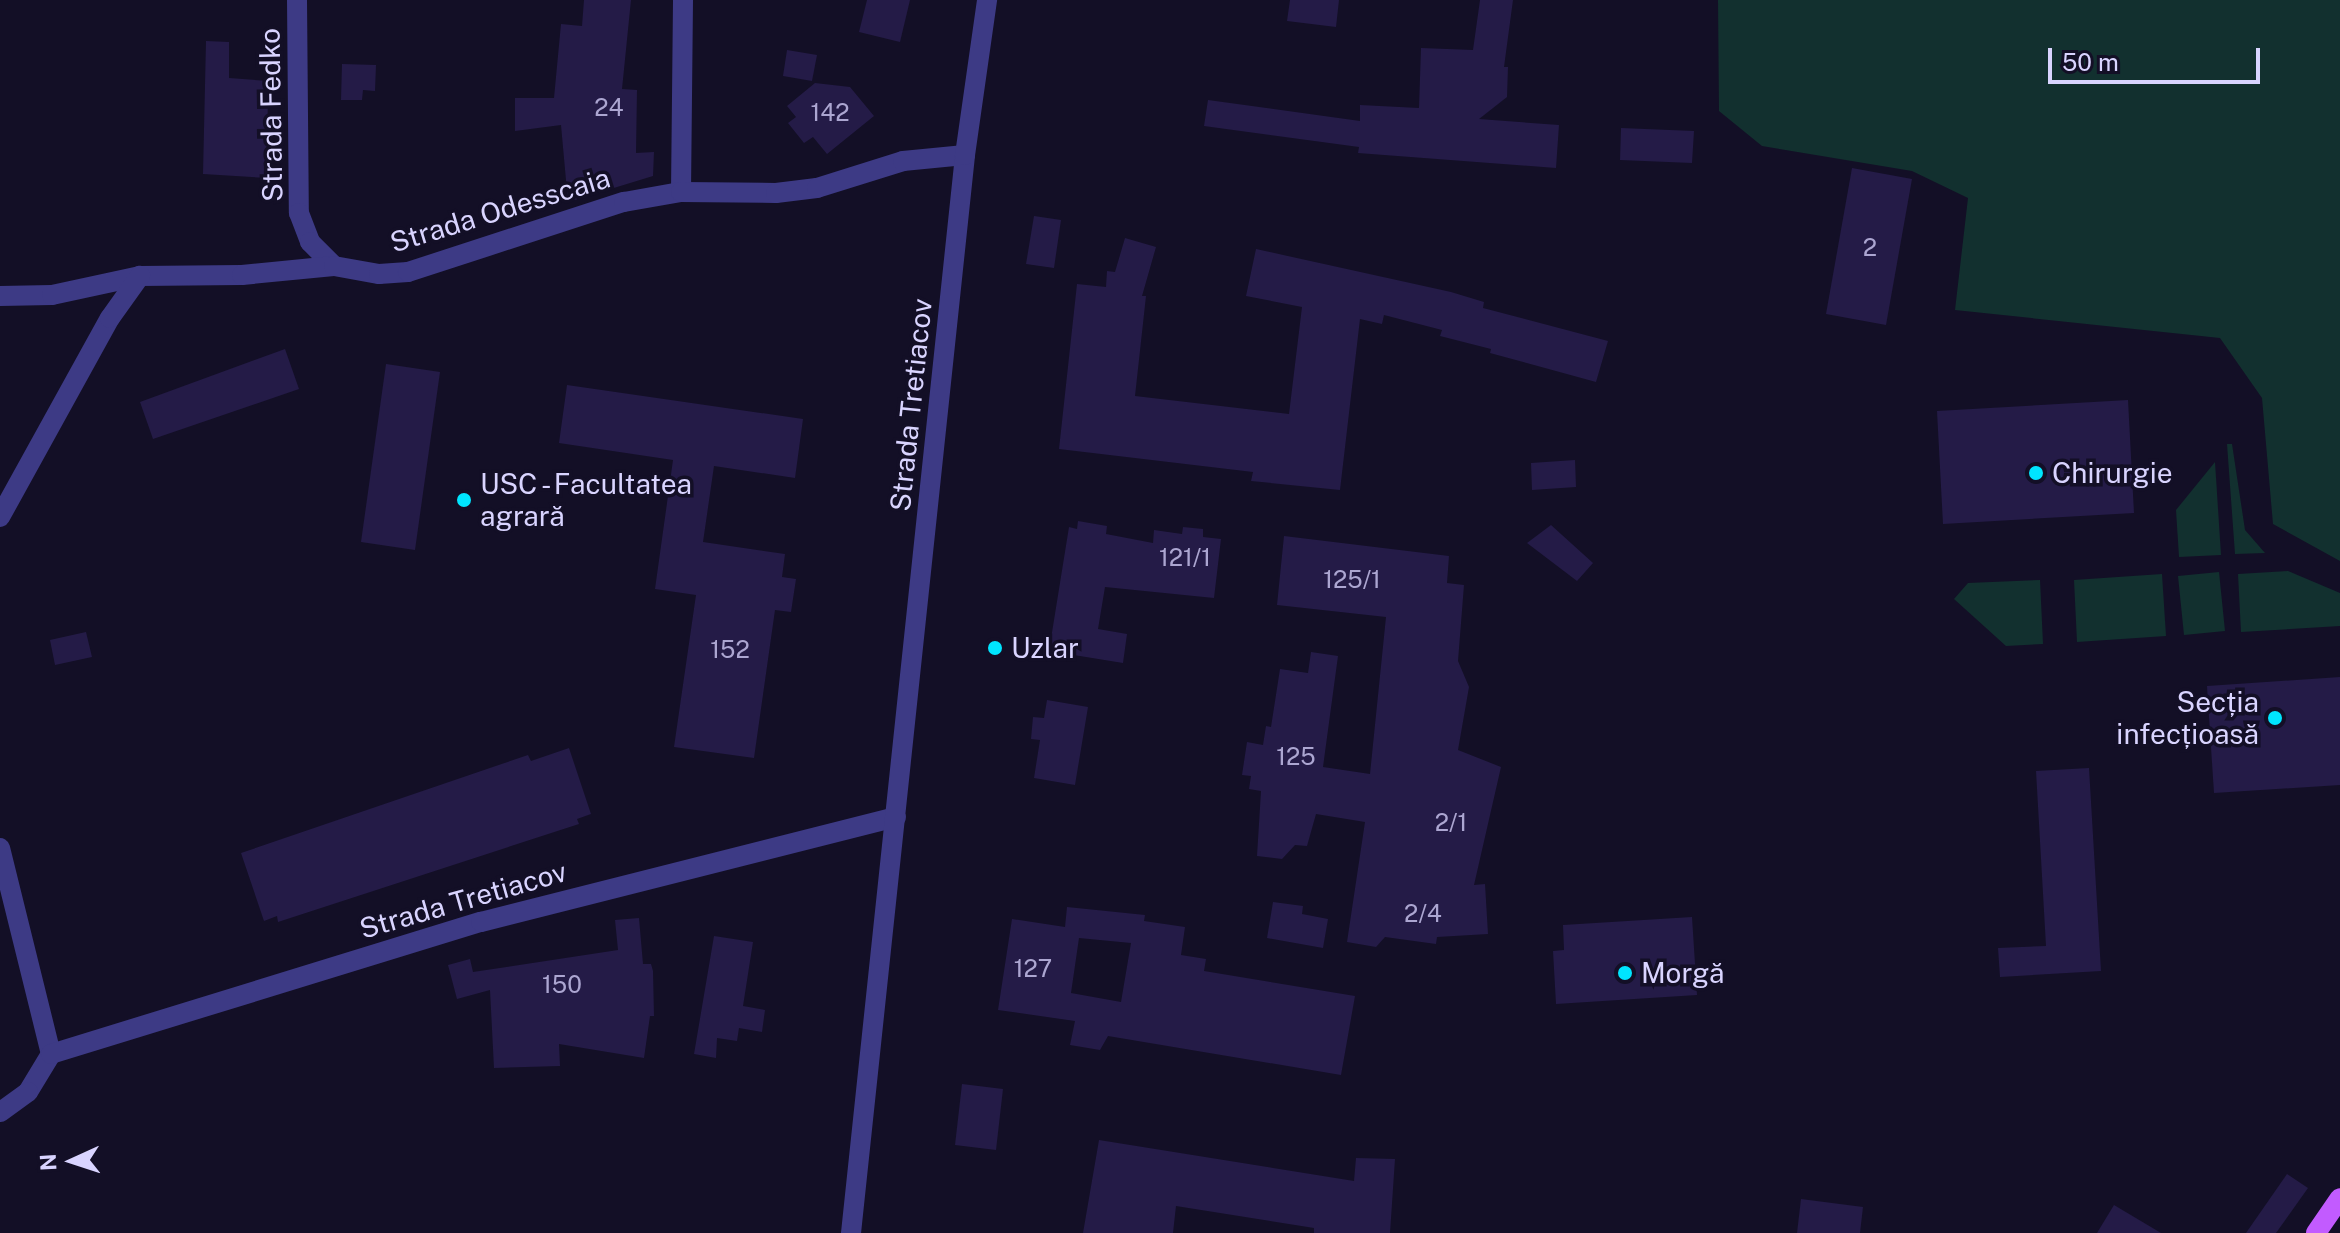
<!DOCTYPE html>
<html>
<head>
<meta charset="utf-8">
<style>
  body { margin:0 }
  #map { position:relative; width:2340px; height:1233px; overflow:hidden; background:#130f26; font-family:"Public Sans",sans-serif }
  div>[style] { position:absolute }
  .green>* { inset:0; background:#12302f }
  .building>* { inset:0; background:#241b47 }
  .minor>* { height:20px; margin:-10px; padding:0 10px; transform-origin:10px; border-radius:10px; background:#3d3a85 }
  .major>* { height:20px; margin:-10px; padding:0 10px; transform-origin:10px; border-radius:10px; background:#c25bff }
  .dots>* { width:22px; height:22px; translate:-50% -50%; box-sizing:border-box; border:4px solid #130f26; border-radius:50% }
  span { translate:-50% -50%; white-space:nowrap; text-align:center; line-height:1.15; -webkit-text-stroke:7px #130f26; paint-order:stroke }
  .number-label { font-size:24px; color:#aca6d1 }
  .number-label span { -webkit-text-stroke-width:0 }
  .street-label { font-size:28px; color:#d9d4ff }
  .poi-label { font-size:28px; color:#d9d4ff }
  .left { translate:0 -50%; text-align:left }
  .right { translate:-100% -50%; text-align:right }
  .north { position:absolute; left:32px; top:1121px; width:80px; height:80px; -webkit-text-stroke:6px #130f26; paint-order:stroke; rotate:267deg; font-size:22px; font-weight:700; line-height:32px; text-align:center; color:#d9d4ff }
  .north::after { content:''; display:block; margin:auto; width:28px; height:36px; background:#d9d4ff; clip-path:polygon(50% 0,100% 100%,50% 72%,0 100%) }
  .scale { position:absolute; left:2048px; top:48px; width:212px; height:36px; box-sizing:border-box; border:4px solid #d9d4ff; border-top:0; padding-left:10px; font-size:24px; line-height:28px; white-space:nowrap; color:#d9d4ff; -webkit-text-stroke:6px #130f26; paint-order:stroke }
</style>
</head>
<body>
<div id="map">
  <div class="green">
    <i style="clip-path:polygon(1718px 0,2340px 0,2340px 561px,2273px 524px,2262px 398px,2220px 338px,1955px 310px,1968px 198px,1912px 171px,1762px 146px,1719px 111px)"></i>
    <i style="clip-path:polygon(2227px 444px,2232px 444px,2245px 530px,2265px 553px,2235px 554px)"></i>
    <i style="clip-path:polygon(2215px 462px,2221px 555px,2179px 557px,2176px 510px)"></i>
    <i style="clip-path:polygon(2288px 571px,2340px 593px,2340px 626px,2241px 632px,2238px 574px)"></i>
    <i style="clip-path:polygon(2219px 572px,2225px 631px,2184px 635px,2178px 576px)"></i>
    <i style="clip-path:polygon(2162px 574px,2166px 636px,2077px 642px,2074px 580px)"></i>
    <i style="clip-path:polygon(2040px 580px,2043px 644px,2006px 646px,1954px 599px,1968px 583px)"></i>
  </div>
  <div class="building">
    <i style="clip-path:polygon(584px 0,631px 0,622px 89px,637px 90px,636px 153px,654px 152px,653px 176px,568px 202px,561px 125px,515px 131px,515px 98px,554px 98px,561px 24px,582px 26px)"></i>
    <i style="clip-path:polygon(867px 0,910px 0,900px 42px,859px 32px)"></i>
    <i style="clip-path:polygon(1290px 0,1339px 0,1336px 27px,1287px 21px)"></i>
    <i style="clip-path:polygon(1480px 0,1513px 0,1504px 67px,1508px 67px,1507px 97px,1479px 119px,1559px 125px,1556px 168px,1358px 153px,1359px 147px,1204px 126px,1208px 100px,1360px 121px,1360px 105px,1419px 108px,1421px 48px,1473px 50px)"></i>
    <i style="clip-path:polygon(206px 41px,229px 42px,229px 78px,268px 81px,267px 178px,203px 174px)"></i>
    <i style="clip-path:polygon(787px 50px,817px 55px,812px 81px,783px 76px)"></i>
    <i style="clip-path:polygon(342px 64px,376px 65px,375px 91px,363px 90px,362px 100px,341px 100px)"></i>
    <i style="clip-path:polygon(815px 83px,850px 87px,874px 116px,827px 154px,813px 137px,804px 143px,788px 123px,796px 117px,787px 106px)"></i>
    <i style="clip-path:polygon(1621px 128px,1694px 131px,1692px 163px,1620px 160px)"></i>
    <i style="clip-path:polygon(1852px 168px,1912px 179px,1886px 325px,1826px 314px)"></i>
    <i style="clip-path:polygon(1034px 216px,1061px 220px,1054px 268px,1026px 264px)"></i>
    <i style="clip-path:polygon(1125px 238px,1156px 247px,1142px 296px,1146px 296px,1135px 396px,1289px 414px,1302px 307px,1246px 296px,1256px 249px,1451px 292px,1484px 302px,1483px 308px,1608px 341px,1596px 382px,1490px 353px,1491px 349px,1440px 336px,1442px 330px,1384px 315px,1382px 324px,1360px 319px,1340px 490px,1251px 481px,1253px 472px,1059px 449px,1077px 284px,1106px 287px,1107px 271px,1115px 272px)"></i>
    <i style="clip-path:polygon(285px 349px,299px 389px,153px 439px,140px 402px)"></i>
    <i style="clip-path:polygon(386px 364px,440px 372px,415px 550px,361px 542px)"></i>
    <i style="clip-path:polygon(567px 385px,803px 419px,795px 478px,714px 466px,703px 542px,785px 554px,782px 577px,796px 579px,791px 612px,775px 610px,754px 758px,674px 747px,696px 595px,655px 589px,673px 460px,559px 443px)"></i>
    <i style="clip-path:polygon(2128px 400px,2134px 513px,1943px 524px,1937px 411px)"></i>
    <i style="clip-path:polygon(1575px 460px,1576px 487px,1532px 490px,1531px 463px)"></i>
    <i style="clip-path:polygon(1078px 521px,1107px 526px,1106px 534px,1153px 543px,1154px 530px,1182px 534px,1183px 527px,1203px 529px,1203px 537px,1221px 539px,1214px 598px,1105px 587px,1098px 629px,1127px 634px,1123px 663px,1049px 651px,1069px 527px,1077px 529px)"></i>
    <i style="clip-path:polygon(1551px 525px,1593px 563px,1577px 581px,1527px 543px)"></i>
    <i style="clip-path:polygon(1284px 536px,1449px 556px,1447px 583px,1464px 585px,1458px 661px,1469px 687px,1458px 750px,1501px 767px,1474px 885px,1485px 884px,1488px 934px,1437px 937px,1436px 944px,1385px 937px,1376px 947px,1347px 942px,1365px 822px,1316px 814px,1307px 846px,1295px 845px,1282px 859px,1257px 856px,1261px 791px,1249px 789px,1251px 776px,1242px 775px,1247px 742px,1263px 745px,1266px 726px,1271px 727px,1280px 669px,1308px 673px,1311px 652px,1338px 656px,1323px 767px,1370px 774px,1386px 617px,1277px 605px)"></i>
    <i style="clip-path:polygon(86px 632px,92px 657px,55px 665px,50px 640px)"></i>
    <i style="clip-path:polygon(2340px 677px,2340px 785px,2214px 793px,2207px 686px)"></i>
    <i style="clip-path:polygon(1047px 700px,1088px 707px,1075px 785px,1034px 778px,1040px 740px,1031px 739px,1033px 717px,1044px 718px)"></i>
    <i style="clip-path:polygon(569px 748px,591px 814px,577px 819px,579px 824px,278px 922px,277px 916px,264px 921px,241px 853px,528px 755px,531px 761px)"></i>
    <i style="clip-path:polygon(2089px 768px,2101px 971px,2000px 977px,1998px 948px,2046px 946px,2036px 771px)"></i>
    <i style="clip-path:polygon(1273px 902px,1303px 906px,1302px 914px,1328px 919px,1323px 948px,1267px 938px)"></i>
    <i style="clip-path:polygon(evenodd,1067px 907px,1145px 915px,1144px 921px,1185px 927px,1181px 955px,1206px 959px,1204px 971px,1355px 996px,1341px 1075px,1108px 1036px,1100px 1050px,1070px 1045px,1075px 1021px,998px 1010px,1012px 919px,1065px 927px,1067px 907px,1079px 938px,1131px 943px,1121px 1002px,1071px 993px,1079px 938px)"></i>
    <i style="clip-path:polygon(1692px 917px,1697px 995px,1556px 1004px,1553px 951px,1564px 950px,1563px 925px)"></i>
    <i style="clip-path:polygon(639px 918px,643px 964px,651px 964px,653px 971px,654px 1016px,650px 1016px,644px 1058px,559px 1044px,560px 1066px,494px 1068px,490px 990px,457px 999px,448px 965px,470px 959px,473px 972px,618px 950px,615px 920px)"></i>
    <i style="clip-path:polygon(714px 936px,753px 942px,743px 1006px,765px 1010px,762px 1032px,739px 1028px,737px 1041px,717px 1038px,716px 1058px,694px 1054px)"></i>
    <i style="clip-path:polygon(962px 1084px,1003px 1089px,996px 1150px,955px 1145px)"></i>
    <i style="clip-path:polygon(1099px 1140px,1354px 1181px,1356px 1158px,1395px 1159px,1390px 1233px,1314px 1233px,1314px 1228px,1176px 1206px,1173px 1233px,1083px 1233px)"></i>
    <i style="clip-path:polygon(2287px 1174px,2308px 1188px,2276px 1233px,2246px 1233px)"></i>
    <i style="clip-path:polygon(1801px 1199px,1863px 1207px,1860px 1233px,1797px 1233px)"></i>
    <i style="clip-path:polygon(2114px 1205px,2161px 1233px,2097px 1233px)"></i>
  </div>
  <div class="minor">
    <i style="left:297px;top:0;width:213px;rotate:89.5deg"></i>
    <i style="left:299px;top:213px;width:31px;rotate:69deg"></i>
    <i style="left:310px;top:242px;width:34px;rotate:45deg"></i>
    <i style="left:681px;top:192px;width:192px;rotate:-89.4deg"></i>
    <i style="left:0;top:296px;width:52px;rotate:-1.1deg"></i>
    <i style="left:52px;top:295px;width:90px;rotate:-12.2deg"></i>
    <i style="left:140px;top:276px;width:102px;rotate:-0.6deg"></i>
    <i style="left:242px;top:275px;width:92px;rotate:-5.6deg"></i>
    <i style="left:334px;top:266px;width:46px;rotate:10.1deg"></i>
    <i style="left:379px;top:274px;width:29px;rotate:-4deg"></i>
    <i style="left:408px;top:272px;width:227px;rotate:-18deg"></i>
    <i style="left:624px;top:202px;width:58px;rotate:-10deg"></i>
    <i style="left:681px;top:192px;width:95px;rotate:0.6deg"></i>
    <i style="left:776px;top:193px;width:41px;rotate:-7deg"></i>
    <i style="left:817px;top:188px;width:90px;rotate:-17.4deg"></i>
    <i style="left:903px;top:161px;width:62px;rotate:-5.5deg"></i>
    <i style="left:0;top:517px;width:227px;rotate:-61.1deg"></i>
    <i style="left:110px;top:318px;width:52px;rotate:-54.5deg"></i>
    <i style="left:0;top:848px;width:212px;rotate:76.1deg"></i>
    <i style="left:51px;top:1054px;width:44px;rotate:121.2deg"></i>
    <i style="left:28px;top:1092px;width:34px;rotate:144deg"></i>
    <i style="left:51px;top:1054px;width:450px;rotate:-17.1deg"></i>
    <i style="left:481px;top:922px;width:428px;rotate:-14.2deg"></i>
    <i style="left:851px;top:1233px;width:1084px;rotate:-83.96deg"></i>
    <i style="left:965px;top:155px;width:157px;rotate:-81.9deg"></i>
  </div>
  <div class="major">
    <i style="left:2316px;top:1233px;width:42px;rotate:-55.6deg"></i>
  </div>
  <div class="dots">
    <i style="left:2036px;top:473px;background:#00e5ff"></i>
    <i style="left:464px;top:500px;background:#00e5ff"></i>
    <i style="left:995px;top:648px;background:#00e5ff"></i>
    <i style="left:2275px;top:718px;background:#00e5ff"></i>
    <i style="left:1625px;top:973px;background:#00e5ff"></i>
  </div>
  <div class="number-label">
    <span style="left:609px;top:108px">24</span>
    <span style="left:830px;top:113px">142</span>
    <span style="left:1870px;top:248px">2</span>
    <span style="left:1185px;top:558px">121/1</span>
    <span style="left:1352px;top:580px">125/1</span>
    <span style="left:730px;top:650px">152</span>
    <span style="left:1296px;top:757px">125</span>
    <span style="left:1451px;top:823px">2/1</span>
    <span style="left:1423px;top:914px">2/4</span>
    <span style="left:1033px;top:969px">127</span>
    <span style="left:562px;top:985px">150</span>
  </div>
  <div class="street-label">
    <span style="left:271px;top:115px;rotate:-91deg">Strada Fedko</span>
    <span style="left:500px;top:210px;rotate:-17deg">Strada Odesscaia</span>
    <span style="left:911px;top:405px;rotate:-84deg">Strada Tretiacov</span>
    <span style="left:463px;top:900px;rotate:-16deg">Strada Tretiacov</span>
  </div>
  <div class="poi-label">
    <span class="left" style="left:2052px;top:473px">Chirurgie</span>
    <span class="left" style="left:480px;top:500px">USC - Facultatea<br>agrară</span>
    <span class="left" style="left:1011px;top:648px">Uzlar</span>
    <span class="right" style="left:2259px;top:718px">Secția<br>infecțioasă</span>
    <span class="left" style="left:1641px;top:973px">Morgă</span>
  </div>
  <div class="north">N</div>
  <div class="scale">50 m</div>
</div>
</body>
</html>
